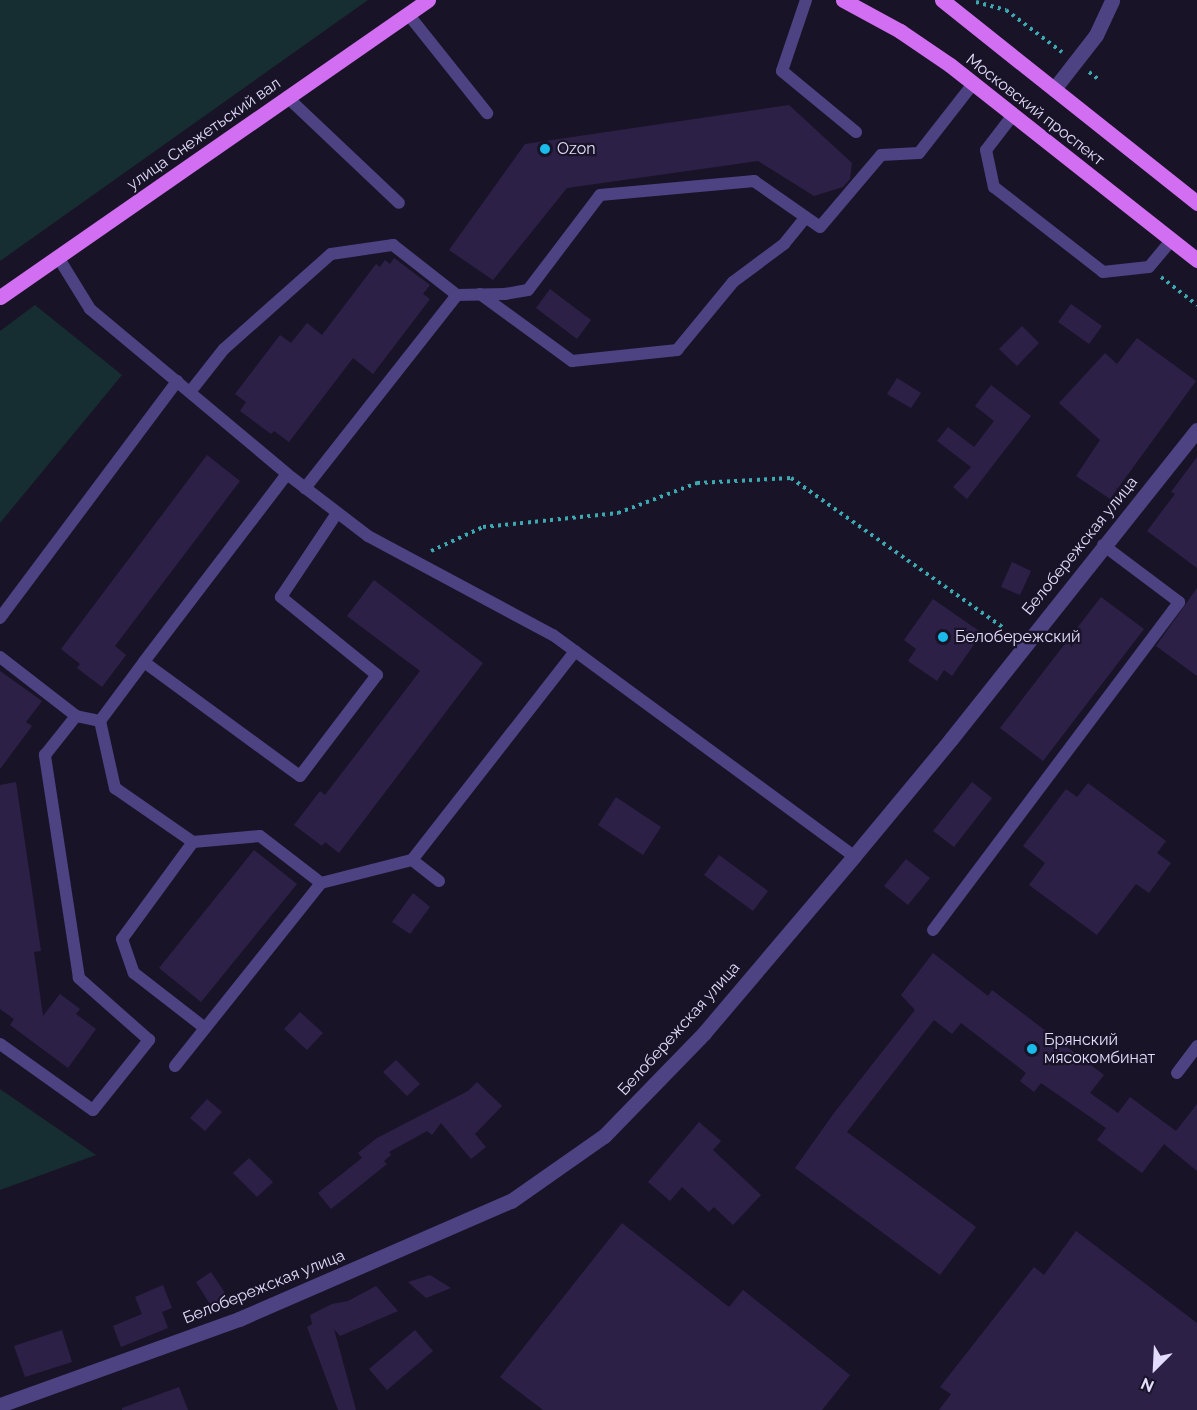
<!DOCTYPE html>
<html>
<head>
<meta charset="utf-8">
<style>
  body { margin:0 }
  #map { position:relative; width:1197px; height:1410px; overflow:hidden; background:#191327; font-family:Raleway,sans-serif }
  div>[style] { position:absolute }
  .green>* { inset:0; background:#162e31 }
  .building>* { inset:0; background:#2d2047 }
  .path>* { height:4px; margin-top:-2px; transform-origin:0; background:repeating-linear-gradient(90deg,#3ca8b0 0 3px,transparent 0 7.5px) }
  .lane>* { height:12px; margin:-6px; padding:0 6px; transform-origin:6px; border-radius:6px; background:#4d4282 }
  .street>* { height:15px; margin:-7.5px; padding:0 7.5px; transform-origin:7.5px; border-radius:7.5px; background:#4d4282 }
  .primary>* { height:15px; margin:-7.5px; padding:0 7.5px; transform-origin:7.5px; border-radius:7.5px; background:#d16ef1 }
  .dots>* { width:16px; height:16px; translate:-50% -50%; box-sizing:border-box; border:3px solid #191327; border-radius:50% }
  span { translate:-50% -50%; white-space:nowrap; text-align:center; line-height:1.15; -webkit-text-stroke:4.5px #191327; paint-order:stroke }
  .street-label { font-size:16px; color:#e4dcfc }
  .poi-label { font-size:16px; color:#e4dcfc }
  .left { translate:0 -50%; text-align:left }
  .north { position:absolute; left:1125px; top:1338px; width:60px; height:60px; -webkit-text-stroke:4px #191327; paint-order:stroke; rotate:204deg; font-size:16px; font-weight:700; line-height:24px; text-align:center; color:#e4dcfc }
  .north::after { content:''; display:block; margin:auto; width:21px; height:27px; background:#e4dcfc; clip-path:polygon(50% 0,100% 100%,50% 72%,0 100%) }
</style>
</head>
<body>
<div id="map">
  <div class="green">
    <i style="clip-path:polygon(0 0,368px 0,0 261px)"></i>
    <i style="clip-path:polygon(35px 305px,122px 375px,0 523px,0 331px)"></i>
    <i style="clip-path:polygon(0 1089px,96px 1155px,0 1190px)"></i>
  </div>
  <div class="building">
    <i style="clip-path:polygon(789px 105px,852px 163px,850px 179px,843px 187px,814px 196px,758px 161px,567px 188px,493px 280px,449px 250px,525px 144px)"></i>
    <i style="clip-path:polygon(394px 258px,430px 285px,423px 294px,430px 299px,373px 374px,353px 358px,289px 442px,274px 431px,271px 434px,240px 411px,246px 402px,235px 394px,280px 335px,291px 343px,307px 323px,322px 335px,376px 264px,380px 267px,385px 260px,390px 264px)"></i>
    <i style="clip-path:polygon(550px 289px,591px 320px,577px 339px,536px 308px)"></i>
    <i style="clip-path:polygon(1071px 304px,1102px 326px,1089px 344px,1058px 322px)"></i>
    <i style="clip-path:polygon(1022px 326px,1039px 343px,1017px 366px,999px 349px)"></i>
    <i style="clip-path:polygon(1137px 338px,1196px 381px,1110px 499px,1076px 476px,1100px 440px,1059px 403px,1105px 353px,1117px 364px)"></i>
    <i style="clip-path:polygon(897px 378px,921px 393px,911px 408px,887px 394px)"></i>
    <i style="clip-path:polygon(991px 385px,1031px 416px,967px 499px,953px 487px,971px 467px,937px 441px,948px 427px,974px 447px,994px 421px,975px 406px)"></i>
    <i style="clip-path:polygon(207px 455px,240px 481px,115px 646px,126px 655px,102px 687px,77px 668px,80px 664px,61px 649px)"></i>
    <i style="clip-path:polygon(1197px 457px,1197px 568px,1147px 531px,1175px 494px,1171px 492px)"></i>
    <i style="clip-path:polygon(1012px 562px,1031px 571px,1020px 595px,1001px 587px)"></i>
    <i style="clip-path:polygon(374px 580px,483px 663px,339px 853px,325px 842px,322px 846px,294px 825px,320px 791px,325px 795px,420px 671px,347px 616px)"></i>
    <i style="clip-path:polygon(1197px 588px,1197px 676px,1156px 646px)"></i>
    <i style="clip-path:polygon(1101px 597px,1144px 629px,1043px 761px,1000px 728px)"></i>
    <i style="clip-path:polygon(933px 599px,982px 633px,952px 676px,944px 670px,937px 681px,908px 661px,916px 649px,904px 640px)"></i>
    <i style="clip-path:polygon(0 671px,42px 701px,26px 722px,32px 726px,0 769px)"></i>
    <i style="clip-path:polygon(16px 782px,41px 951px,34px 952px,43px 1016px,60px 994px,80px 1009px,76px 1014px,96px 1029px,68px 1068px,10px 1025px,14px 1019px,0 1009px,0 785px)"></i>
    <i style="clip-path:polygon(972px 782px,992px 798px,954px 847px,933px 831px)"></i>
    <i style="clip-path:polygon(1088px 783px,1166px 841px,1157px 853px,1171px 863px,1149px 893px,1136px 884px,1097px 935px,1029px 885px,1045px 863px,1023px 846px,1066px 789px,1077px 797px)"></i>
    <i style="clip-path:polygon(616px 797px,661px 827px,643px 855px,598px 825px)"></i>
    <i style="clip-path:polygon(254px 850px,297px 884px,201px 1002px,159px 968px)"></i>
    <i style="clip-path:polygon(719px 855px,768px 891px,753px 911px,704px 875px)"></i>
    <i style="clip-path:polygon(906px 859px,930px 878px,908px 905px,884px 886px)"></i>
    <i style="clip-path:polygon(413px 893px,430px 907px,410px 934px,392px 922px)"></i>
    <i style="clip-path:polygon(933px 953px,988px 996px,992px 990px,1104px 1075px,1090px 1093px,1118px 1113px,1130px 1097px,1176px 1131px,1197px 1104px,1197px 1171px,1164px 1144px,1142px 1173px,1097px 1140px,1106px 1128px,1041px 1083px,1034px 1092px,1020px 1081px,1026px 1073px,961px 1023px,952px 1034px,934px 1020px,847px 1132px,976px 1227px,940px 1275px,795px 1168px,834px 1113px,915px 1010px,901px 995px)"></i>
    <i style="clip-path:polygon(300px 1012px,323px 1033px,307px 1050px,284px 1029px)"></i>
    <i style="clip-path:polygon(396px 1060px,420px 1084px,407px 1096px,383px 1072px)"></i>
    <i style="clip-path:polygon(477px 1082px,502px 1106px,475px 1134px,486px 1147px,471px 1159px,441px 1123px,432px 1135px,427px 1131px,389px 1152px,391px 1155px,384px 1161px,387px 1164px,331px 1209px,318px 1193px,362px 1158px,358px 1153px,377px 1138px,468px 1091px)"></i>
    <i style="clip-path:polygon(207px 1099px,222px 1112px,205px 1131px,190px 1118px)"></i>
    <i style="clip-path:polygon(699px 1122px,721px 1141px,713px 1150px,761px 1195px,733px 1225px,714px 1207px,709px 1212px,682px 1187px,670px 1201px,648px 1182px)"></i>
    <i style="clip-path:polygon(249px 1158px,273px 1182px,257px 1197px,233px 1173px)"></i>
    <i style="clip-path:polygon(622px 1223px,729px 1307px,743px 1290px,850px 1375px,822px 1410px,543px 1410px,500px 1377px)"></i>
    <i style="clip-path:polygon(1076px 1231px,1197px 1323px,1197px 1410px,939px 1410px,951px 1394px,940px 1387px,1034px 1267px,1044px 1275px)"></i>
    <i style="clip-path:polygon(211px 1272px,229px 1299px,213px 1309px,196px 1282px)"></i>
    <i style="clip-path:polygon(430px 1275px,451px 1288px,426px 1298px,408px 1282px)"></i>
    <i style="clip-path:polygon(163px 1285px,172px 1308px,162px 1312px,168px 1328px,121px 1347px,113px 1326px,142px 1314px,135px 1297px)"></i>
    <i style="clip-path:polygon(376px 1286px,398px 1311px,340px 1336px,334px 1329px,356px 1410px,338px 1410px,307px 1327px,312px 1324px,310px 1315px,332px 1304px,348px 1301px)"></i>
    <i style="clip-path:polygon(62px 1330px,72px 1362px,25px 1377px,14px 1346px)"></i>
    <i style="clip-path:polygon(415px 1330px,433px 1351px,387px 1390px,369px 1369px)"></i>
    <i style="clip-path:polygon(179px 1387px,188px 1410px,122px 1410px,122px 1408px)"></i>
  </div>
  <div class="path">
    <i style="left:976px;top:2px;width:31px;rotate:15deg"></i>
    <i style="left:1006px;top:10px;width:70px;rotate:36.9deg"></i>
    <i style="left:1089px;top:72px;width:11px;rotate:38deg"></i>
    <i style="left:1161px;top:277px;width:46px;rotate:37.9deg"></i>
    <i style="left:431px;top:551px;width:57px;rotate:-24.8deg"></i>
    <i style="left:483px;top:527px;width:136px;rotate:-5.9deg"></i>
    <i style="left:618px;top:513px;width:85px;rotate:-20.8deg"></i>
    <i style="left:697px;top:483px;width:94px;rotate:-3deg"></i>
    <i style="left:791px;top:478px;width:261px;rotate:35.2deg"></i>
  </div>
  <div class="lane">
    <i style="left:806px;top:0;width:75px;rotate:108.7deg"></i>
    <i style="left:782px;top:71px;width:96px;rotate:39.5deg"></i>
    <i style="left:408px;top:14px;width:127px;rotate:51.4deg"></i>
    <i style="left:287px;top:97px;width:154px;rotate:43.4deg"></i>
    <i style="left:1013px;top:115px;width:44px;rotate:127.6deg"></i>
    <i style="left:986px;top:150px;width:38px;rotate:78deg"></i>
    <i style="left:994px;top:187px;width:138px;rotate:37.9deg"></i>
    <i style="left:1103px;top:272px;width:46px;rotate:-6.2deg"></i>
    <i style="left:1149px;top:267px;width:35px;rotate:-50deg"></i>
    <i style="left:58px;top:257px;width:61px;rotate:58.4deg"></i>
    <i style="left:90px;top:309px;width:257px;rotate:39.9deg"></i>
    <i style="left:287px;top:474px;width:102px;rotate:37.4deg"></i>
    <i style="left:368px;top:536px;width:210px;rotate:28.2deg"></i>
    <i style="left:553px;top:635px;width:373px;rotate:36.3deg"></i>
    <i style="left:480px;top:294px;width:114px;rotate:36.1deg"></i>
    <i style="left:572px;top:361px;width:106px;rotate:-6deg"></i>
    <i style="left:677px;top:350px;width:88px;rotate:-50.5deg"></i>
    <i style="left:733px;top:282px;width:64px;rotate:-36.7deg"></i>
    <i style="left:784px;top:244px;width:33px;rotate:-51deg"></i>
    <i style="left:457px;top:295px;width:48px;rotate:-1.2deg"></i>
    <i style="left:505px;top:294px;width:23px;rotate:-10deg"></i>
    <i style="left:528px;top:290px;width:119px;rotate:-52.8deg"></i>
    <i style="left:600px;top:195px;width:155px;rotate:-5.2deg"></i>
    <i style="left:754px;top:181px;width:80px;rotate:34.9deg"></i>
    <i style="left:820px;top:227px;width:94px;rotate:-49.7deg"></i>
    <i style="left:881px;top:155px;width:38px;rotate:-3deg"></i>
    <i style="left:919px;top:153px;width:88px;rotate:-52deg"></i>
    <i style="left:190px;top:392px;width:55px;rotate:-51.7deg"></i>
    <i style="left:224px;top:349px;width:143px;rotate:-41.6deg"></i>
    <i style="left:331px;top:254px;width:63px;rotate:-8.3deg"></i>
    <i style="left:393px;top:245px;width:81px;rotate:38deg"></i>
    <i style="left:457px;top:295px;width:246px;rotate:128.2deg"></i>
    <i style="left:287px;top:474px;width:236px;rotate:127.3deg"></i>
    <i style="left:144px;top:662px;width:193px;rotate:36.2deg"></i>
    <i style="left:300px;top:776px;width:127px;rotate:-52.7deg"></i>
    <i style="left:377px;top:675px;width:124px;rotate:-140.9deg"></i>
    <i style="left:281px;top:597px;width:101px;rotate:-56.3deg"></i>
    <i style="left:0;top:618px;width:296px;rotate:-53.2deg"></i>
    <i style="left:0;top:657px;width:96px;rotate:37.8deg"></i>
    <i style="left:100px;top:721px;width:69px;rotate:77.4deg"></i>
    <i style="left:115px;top:788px;width:95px;rotate:34.7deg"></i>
    <i style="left:193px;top:842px;width:67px;rotate:-5.1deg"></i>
    <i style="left:260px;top:836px;width:77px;rotate:37.6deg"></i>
    <i style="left:321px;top:883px;width:94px;rotate:-14.2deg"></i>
    <i style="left:193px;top:842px;width:120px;rotate:126.2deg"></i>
    <i style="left:122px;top:939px;width:36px;rotate:71deg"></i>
    <i style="left:134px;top:973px;width:90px;rotate:37.8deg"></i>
    <i style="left:439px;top:881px;width:34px;rotate:-142deg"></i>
    <i style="left:412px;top:860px;width:265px;rotate:-52deg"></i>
    <i style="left:933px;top:930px;width:410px;rotate:-53.1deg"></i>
    <i style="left:1179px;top:602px;width:95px;rotate:-143.1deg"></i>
    <i style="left:0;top:1044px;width:114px;rotate:35.4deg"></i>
    <i style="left:93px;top:1110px;width:90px;rotate:-51.3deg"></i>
    <i style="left:149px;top:1040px;width:94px;rotate:-138.5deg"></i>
    <i style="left:79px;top:978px;width:226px;rotate:-98.7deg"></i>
    <i style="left:45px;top:755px;width:50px;rotate:-51.5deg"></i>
    <i style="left:76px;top:716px;width:25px;rotate:12deg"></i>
    <i style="left:100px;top:721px;width:74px;rotate:-53.3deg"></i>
    <i style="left:175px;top:1066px;width:234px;rotate:-51.4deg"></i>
    <i style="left:1177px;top:1073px;width:34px;rotate:-53deg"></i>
  </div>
  <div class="street">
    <i style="left:1054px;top:89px;width:68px;rotate:-52.1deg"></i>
    <i style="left:1096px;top:35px;width:38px;rotate:-65deg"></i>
    <i style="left:0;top:1405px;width:254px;rotate:-19.8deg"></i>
    <i style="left:239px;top:1319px;width:296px;rotate:-23.5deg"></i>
    <i style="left:511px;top:1201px;width:113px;rotate:-35deg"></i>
    <i style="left:604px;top:1136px;width:144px;rotate:-45.8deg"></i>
    <i style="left:704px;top:1033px;width:232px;rotate:-49.7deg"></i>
    <i style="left:854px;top:856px;width:152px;rotate:-50.3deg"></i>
    <i style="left:951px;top:739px;width:395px;rotate:-51.5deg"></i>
  </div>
  <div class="primary">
    <i style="left:843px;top:0;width:65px;rotate:28.5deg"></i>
    <i style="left:900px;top:31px;width:60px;rotate:34.2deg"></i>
    <i style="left:950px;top:65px;width:315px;rotate:38.3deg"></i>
    <i style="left:942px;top:0;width:326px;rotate:38.5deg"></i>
    <i style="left:0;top:297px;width:521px;rotate:-34.76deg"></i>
  </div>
  <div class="dots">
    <i style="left:545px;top:149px;background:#1abaea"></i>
    <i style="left:943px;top:637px;background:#1abaea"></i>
    <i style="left:1032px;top:1049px;background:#1abaea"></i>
  </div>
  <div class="street-label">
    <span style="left:1035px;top:110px;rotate:38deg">Московский проспект</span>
    <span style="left:204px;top:134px;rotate:-35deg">улица Снежетьский вал</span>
    <span style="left:1080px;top:546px;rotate:-51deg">Белобережская улица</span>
    <span style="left:679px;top:1029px;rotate:-48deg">Белобережская улица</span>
    <span style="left:264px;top:1287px;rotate:-22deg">Белобережская улица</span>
  </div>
  <div class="poi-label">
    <span class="left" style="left:557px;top:149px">Ozon</span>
    <span class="left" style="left:955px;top:637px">Белобережский</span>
    <span class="left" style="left:1044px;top:1049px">Брянский<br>мясокомбинат</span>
  </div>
  <div class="north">N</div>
</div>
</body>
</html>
